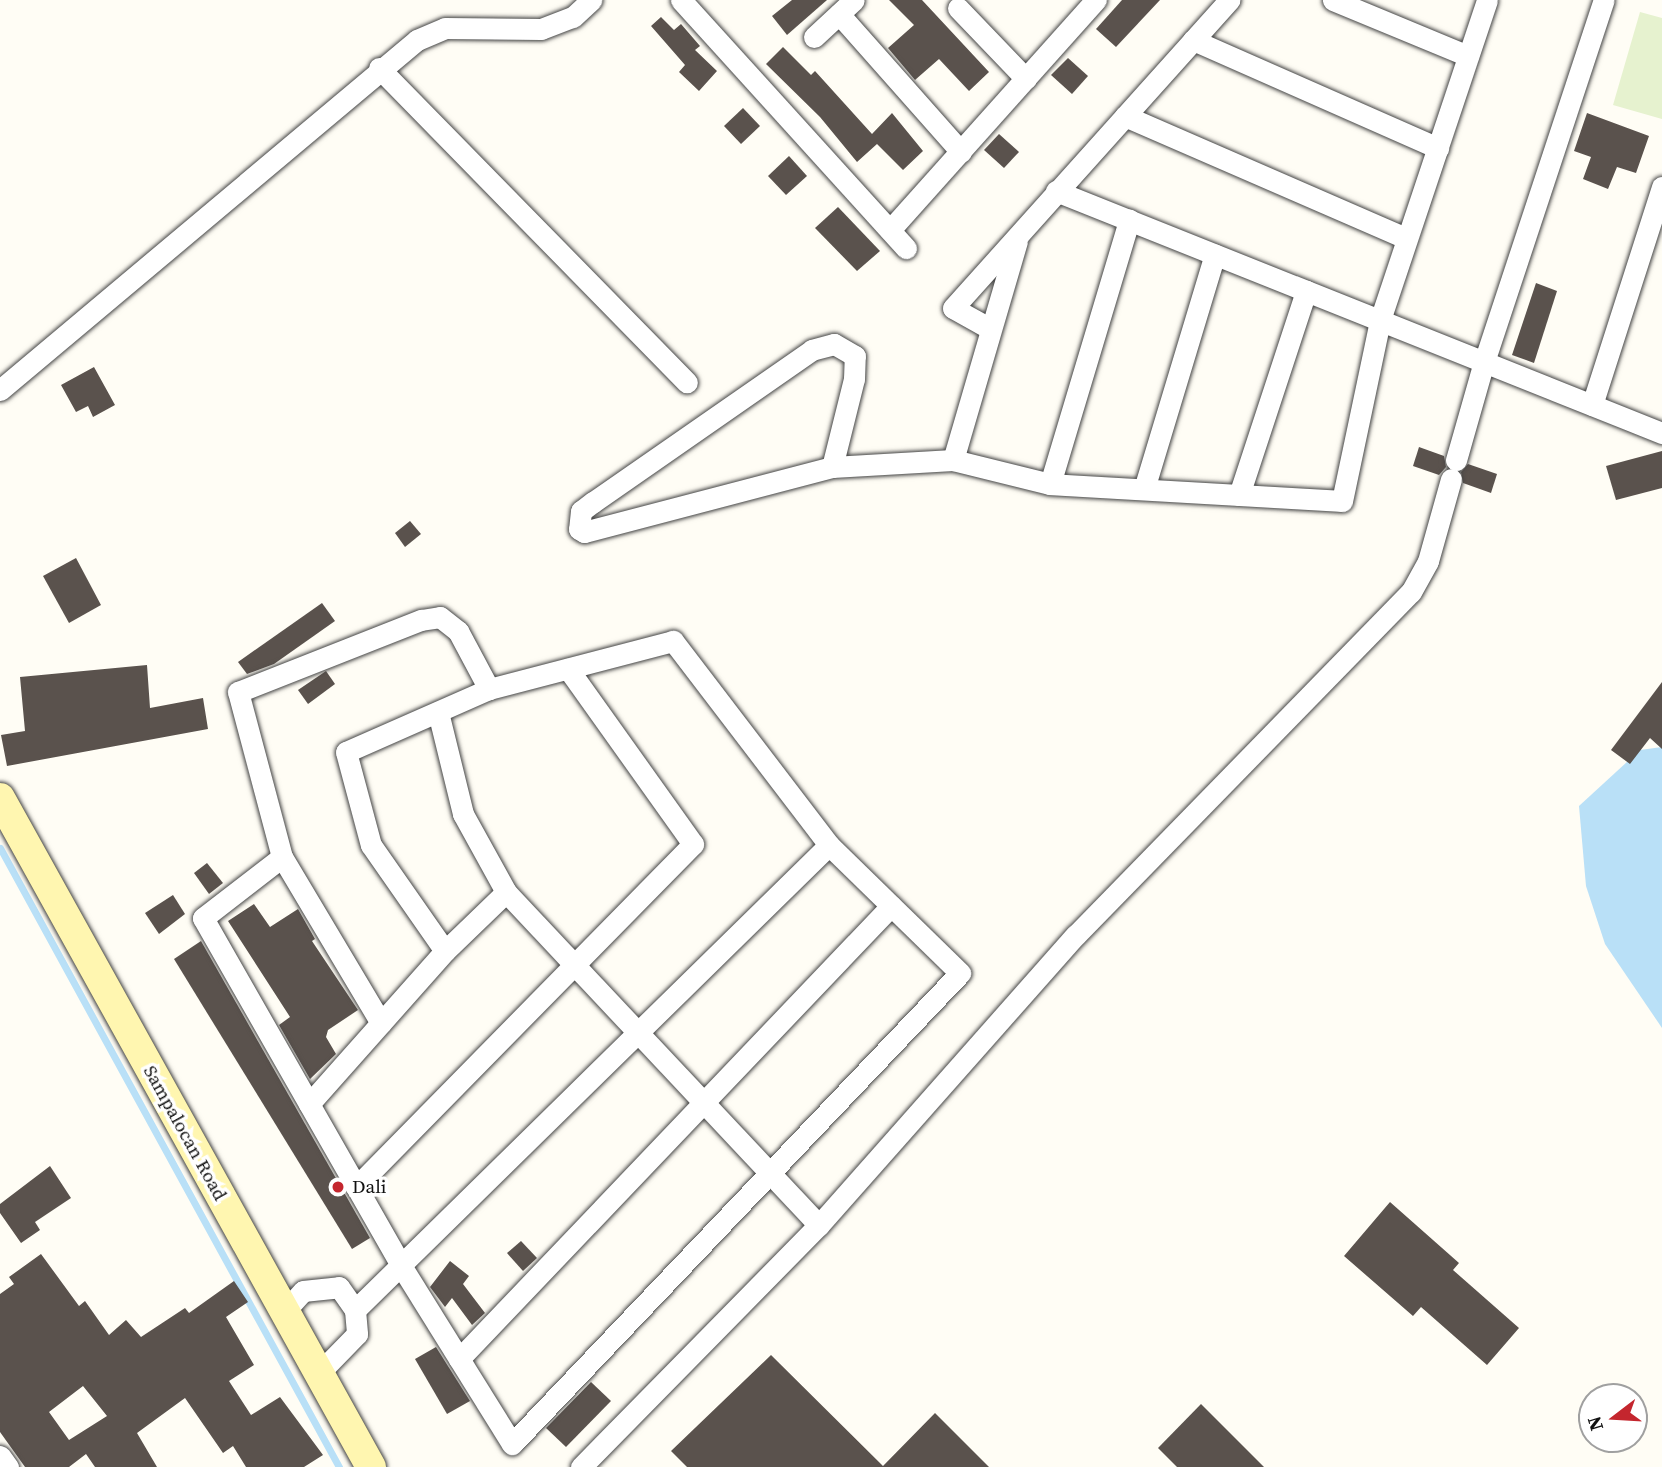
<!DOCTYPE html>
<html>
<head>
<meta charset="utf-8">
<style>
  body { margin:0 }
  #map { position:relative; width:1662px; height:1467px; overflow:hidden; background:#fffdf5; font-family:"Source Serif 4",serif }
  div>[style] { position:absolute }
  .pitch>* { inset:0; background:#e6f2cf }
  .water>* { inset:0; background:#b9e0f7 }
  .stream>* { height:7px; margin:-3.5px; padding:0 3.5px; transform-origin:3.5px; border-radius:3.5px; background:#b9e0f7 }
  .building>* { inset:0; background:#5a524d }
  .roads { filter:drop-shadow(0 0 2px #444) drop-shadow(0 0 2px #444) }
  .street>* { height:21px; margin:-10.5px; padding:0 10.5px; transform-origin:10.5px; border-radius:10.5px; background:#fff }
  .secondary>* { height:30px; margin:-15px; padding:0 15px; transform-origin:15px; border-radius:15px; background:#fff6b0 }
  .dots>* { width:19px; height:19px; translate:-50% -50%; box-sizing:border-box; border:4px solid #fff; border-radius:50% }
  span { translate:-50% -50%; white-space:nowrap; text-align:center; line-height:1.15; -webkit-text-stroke:7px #fff; paint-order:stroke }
  .street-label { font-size:19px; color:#111 }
  .poi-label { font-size:19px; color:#111 }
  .left { translate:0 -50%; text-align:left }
  .north { position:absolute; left:1578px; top:1383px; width:70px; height:70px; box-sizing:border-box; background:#fff; border:2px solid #a0a0a0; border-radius:50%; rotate:253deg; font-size:19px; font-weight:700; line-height:28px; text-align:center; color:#111 }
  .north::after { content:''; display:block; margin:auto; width:24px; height:32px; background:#c4262e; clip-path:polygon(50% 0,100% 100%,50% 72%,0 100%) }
</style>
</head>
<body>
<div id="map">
  <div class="pitch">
    <i style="clip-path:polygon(1640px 12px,1662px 18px,1662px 119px,1613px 105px)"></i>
  </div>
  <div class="water">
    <i style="clip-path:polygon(1662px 747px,1662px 1028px,1605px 944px,1586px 886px,1579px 806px,1640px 750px)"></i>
  </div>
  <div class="stream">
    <i style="left:0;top:848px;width:706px;rotate:61.29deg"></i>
  </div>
  <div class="building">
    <i style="clip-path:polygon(792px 0,827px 0,787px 35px,772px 16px)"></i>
    <i style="clip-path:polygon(889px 0,922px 0,989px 72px,969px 91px,939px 59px,915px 80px,888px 48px,914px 25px)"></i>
    <i style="clip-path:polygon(1122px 0,1160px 0,1116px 47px,1096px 29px)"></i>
    <i style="clip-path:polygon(661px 17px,674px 30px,681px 24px,700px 46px,695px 50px,717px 71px,699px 91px,679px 72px,685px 65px,651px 26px)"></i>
    <i style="clip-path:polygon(783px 47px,811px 75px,815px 71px,872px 134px,892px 113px,923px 151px,903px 170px,877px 144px,857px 162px,820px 117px,766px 64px)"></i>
    <i style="clip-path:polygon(1068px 58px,1088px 76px,1072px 94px,1051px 75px)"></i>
    <i style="clip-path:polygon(743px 108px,760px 126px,741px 144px,724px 126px)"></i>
    <i style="clip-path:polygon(1587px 113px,1649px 136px,1636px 173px,1617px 167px,1608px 189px,1583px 179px,1591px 157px,1574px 151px)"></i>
    <i style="clip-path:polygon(999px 134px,1019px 152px,1004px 168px,984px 150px)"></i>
    <i style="clip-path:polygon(789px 156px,807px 176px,786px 195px,768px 176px)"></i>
    <i style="clip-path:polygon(838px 207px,880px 251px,857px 271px,815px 228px)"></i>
    <i style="clip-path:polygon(1536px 283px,1557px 291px,1534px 363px,1512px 355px)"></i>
    <i style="clip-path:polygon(94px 367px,115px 405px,93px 417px,88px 406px,76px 412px,61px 385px)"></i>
    <i style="clip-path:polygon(1419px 447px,1444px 456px,1446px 467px,1439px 475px,1413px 466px)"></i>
    <i style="clip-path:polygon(1662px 451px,1662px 488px,1616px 500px,1606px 466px)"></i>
    <i style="clip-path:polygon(1468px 464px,1497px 474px,1491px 493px,1463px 483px,1461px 472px)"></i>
    <i style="clip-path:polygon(410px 521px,421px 534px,405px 547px,395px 533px)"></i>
    <i style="clip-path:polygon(76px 558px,101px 605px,69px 623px,43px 576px)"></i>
    <i style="clip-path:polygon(322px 603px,335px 621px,274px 664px,247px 674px,238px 662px)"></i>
    <i style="clip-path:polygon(147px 665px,150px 708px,203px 698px,208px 729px,7px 766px,1px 735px,25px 731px,20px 677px)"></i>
    <i style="clip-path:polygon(326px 671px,335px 684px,308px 704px,298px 690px)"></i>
    <i style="clip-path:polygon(1662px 682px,1662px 749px,1650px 738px,1630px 764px,1611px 750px)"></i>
    <i style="clip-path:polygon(207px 863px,223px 883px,209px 894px,194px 873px)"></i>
    <i style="clip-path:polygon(173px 895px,185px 914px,159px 934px,145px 913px)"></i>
    <i style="clip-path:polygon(254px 904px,270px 927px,298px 909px,315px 939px,312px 941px,358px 1010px,328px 1030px,326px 1037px,336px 1054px,310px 1079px,279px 1025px,290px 1017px,228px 921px)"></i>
    <i style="clip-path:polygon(201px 941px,370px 1238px,352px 1249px,174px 959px)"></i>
    <i style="clip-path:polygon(50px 1166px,71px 1198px,35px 1222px,40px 1230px,21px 1243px,0 1213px,0 1204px)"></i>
    <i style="clip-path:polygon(1390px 1202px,1459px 1263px,1453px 1270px,1519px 1328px,1487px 1365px,1421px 1307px,1413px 1316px,1344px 1256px)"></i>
    <i style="clip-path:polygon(521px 1241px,537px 1258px,523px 1271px,507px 1253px)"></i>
    <i style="clip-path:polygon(evenodd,41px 1254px,79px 1306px,85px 1301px,109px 1335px,126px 1320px,141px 1337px,185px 1308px,189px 1313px,234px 1281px,248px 1302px,226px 1317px,254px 1365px,229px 1381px,251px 1415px,280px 1397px,323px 1455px,304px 1467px,246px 1467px,233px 1446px,223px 1453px,185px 1398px,137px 1433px,157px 1467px,95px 1467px,86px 1454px,69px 1467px,25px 1467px,0 1432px,0 1294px,14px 1284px,9px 1277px,41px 1254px,83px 1386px,107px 1416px,69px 1440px,49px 1412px,83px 1386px)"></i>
    <i style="clip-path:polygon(450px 1261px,469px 1276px,463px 1284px,485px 1313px,472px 1325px,452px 1298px,445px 1307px,430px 1287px)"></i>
    <i style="clip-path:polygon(436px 1347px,470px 1401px,447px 1414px,415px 1359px)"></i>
    <i style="clip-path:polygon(771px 1355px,883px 1466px,935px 1413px,989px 1467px,687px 1467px,671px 1451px)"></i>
    <i style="clip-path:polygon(591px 1382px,611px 1401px,566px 1447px,546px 1428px)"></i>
    <i style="clip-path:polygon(1201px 1404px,1264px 1467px,1177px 1467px,1158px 1448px)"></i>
  </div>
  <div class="roads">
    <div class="street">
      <i style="left:681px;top:0;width:335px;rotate:47.8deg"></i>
      <i style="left:1333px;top:0;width:146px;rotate:22.5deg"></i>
      <i style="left:958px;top:8px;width:98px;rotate:46.2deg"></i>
      <i style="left:839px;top:14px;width:184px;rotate:48.5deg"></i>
      <i style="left:814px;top:37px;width:54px;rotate:-42.8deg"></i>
      <i style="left:1193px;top:40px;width:268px;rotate:23.8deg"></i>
      <i style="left:379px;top:68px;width:440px;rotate:45.6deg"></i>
      <i style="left:1125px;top:116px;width:305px;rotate:23.5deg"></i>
      <i style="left:1056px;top:191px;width:653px;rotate:21.77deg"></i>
      <i style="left:890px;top:230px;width:309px;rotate:-48.2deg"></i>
      <i style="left:989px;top:328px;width:41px;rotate:-150.9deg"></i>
      <i style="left:953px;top:308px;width:414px;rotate:-48.1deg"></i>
      <i style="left:0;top:390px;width:544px;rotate:-40.01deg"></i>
      <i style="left:417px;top:40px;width:30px;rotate:-23deg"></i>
      <i style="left:445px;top:28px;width:96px;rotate:0.6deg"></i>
      <i style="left:541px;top:29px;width:34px;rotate:-21deg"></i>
      <i style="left:573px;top:17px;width:25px;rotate:-43deg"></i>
      <i style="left:1592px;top:405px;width:229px;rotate:-72.2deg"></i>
      <i style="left:953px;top:460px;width:228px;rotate:-73.7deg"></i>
      <i style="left:1456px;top:460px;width:102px;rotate:-74.1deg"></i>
      <i style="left:1484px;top:362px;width:381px;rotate:-71.7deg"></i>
      <i style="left:832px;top:467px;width:91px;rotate:-76deg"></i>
      <i style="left:854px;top:379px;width:23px;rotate:-88deg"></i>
      <i style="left:855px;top:356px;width:24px;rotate:-150deg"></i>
      <i style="left:834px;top:344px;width:23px;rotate:165deg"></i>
      <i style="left:812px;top:350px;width:267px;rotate:145.2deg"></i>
      <i style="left:593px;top:502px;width:15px;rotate:143deg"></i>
      <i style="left:581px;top:511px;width:18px;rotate:96deg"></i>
      <i style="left:579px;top:529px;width:6px;rotate:31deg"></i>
      <i style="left:584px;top:532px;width:256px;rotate:-14.7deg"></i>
      <i style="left:832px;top:467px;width:121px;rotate:-3.3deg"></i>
      <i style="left:953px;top:460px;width:100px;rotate:13.9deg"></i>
      <i style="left:1050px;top:484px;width:292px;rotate:3.3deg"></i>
      <i style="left:1342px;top:501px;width:185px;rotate:-78.1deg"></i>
      <i style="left:1380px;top:320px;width:337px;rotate:-71.5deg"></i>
      <i style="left:1050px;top:484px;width:276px;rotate:-73.3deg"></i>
      <i style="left:1144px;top:489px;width:245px;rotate:-73.2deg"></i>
      <i style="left:1239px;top:495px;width:215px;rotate:-71.8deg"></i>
      <i style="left:438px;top:712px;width:105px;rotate:76.2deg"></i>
      <i style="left:463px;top:814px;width:89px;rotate:61.1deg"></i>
      <i style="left:506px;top:892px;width:457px;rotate:46.8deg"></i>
      <i style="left:282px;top:857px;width:100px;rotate:142.3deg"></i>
      <i style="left:203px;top:918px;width:398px;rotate:60.3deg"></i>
      <i style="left:400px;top:1264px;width:212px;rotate:58.1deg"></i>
      <i style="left:512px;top:1444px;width:650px;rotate:-46.43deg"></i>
      <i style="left:960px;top:973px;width:183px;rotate:-135.7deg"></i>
      <i style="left:829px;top:845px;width:257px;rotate:-127.4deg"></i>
      <i style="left:673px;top:641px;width:190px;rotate:165.4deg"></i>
      <i style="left:489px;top:689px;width:156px;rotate:156.2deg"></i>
      <i style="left:346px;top:752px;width:96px;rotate:75deg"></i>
      <i style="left:371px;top:845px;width:129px;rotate:55.1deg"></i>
      <i style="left:381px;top:1023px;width:193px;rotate:-120.8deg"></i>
      <i style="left:282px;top:857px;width:171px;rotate:-104.9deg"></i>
      <i style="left:238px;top:692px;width:197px;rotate:-21.5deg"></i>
      <i style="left:421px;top:620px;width:19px;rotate:-9deg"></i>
      <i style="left:440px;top:617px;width:23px;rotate:38deg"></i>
      <i style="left:458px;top:631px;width:66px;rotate:61.9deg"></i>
      <i style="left:309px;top:1104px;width:205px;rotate:-48.4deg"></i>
      <i style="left:445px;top:951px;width:85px;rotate:-44deg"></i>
      <i style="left:356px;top:1187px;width:481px;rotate:-45.5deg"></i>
      <i style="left:693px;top:844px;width:215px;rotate:-125.5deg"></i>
      <i style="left:355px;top:1310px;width:664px;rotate:-44.45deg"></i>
      <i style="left:284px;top:1312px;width:28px;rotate:-48deg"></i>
      <i style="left:303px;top:1291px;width:36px;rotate:-6deg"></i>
      <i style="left:339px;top:1287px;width:28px;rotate:55deg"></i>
      <i style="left:355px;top:1310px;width:24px;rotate:85deg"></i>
      <i style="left:357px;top:1334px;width:56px;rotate:134.3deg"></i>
      <i style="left:459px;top:1359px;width:626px;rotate:-46.36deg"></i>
      <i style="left:0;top:1456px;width:14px;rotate:54deg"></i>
      <i style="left:581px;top:1467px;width:339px;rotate:-45.5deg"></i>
      <i style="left:819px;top:1225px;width:387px;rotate:-48.5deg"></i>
      <i style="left:1076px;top:935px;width:479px;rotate:-45.7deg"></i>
      <i style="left:1411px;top:592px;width:35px;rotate:-61deg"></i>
      <i style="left:1428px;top:561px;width:85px;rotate:-74.3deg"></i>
    </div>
    <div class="secondary">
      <i style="left:0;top:798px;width:765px;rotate:60.99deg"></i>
    </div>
  </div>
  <div class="dots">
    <i style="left:338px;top:1187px;background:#c4262e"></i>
  </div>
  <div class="street-label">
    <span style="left:185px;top:1133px;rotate:61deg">Sampalocan Road</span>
  </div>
  <div class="poi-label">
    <span class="left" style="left:352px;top:1187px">Dali</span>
  </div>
  <div class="north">N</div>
</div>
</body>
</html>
